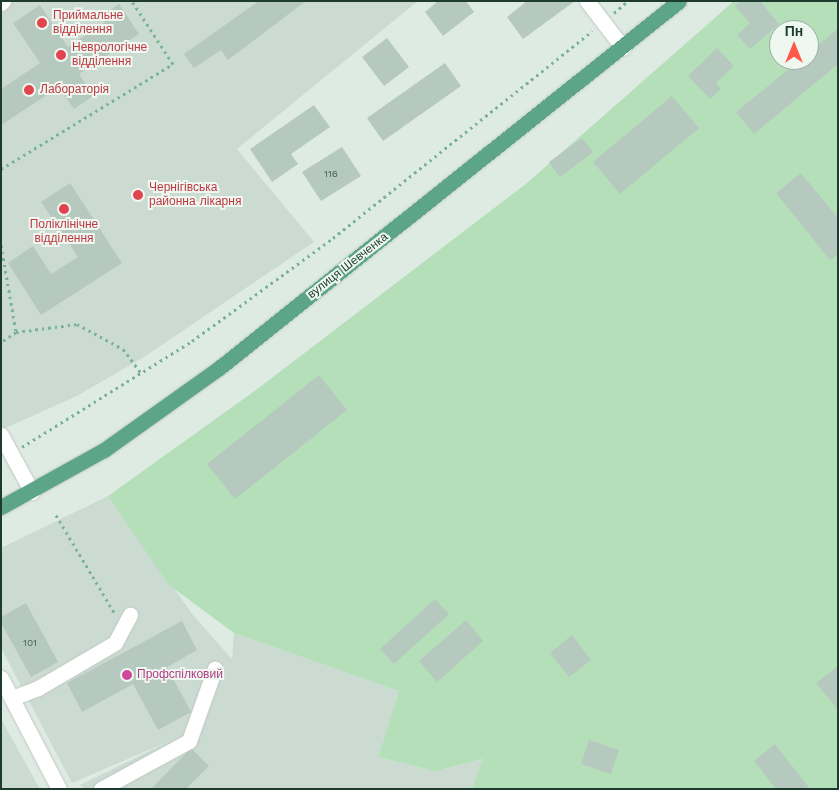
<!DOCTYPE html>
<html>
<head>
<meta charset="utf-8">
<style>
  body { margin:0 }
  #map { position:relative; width:839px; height:790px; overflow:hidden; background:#deebe3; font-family:"Work Sans",sans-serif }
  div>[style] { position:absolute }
  .built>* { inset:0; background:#ccdbd2 }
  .green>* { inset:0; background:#b4dfb9 }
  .building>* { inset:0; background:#b6c9be }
  .path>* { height:3px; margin-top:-1.5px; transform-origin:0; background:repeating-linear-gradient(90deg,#7ab298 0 2.5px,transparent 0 6.5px) }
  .roads { filter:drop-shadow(0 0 1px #c0c8c5) drop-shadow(0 0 1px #c0c8c5) }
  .minor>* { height:15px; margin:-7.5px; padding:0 7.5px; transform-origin:7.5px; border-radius:7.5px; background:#fff }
  .major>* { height:15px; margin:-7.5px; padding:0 7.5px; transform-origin:7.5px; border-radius:7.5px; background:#5da588 }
  .dots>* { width:14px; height:14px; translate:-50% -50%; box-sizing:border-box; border:2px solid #eef8f1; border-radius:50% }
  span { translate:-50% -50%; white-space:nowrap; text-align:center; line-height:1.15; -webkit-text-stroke:4px #eef8f1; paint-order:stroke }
  .number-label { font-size:10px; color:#435f53 }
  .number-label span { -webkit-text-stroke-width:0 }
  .health-label { font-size:12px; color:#be3a42 }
  .left { translate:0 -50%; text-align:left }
  .street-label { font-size:12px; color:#1d3c2f }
  .hotel-label { font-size:12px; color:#b23c85 }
  .frame { position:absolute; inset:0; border:2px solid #1d3c2f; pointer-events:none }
  .north { position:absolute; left:769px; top:20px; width:50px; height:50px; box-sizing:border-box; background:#eef8f1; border:1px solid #9aada3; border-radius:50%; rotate:0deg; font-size:14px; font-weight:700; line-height:20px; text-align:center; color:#1d3c2f }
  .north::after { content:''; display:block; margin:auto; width:18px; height:22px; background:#ff5948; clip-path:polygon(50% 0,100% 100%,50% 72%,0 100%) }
</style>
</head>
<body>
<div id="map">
  <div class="built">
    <i style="clip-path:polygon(1px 1px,418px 1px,237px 149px,314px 242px,144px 357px,77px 396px,1px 430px)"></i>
    <i style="clip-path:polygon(108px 496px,193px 615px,232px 659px,234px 633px,399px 691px,378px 757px,436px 771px,484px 759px,472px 789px,84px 789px,80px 785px,174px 739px,72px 783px,1px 648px,1px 548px)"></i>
    <i style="clip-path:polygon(1px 719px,40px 789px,1px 789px)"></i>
  </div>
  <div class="green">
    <i style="clip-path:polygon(evenodd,734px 1px,838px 1px,838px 789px,472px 789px,483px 759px,436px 771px,378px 757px,399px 691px,234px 633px,169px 585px,108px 496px,256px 390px,527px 183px,734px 1px,779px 30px,809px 30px,809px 60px,779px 60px,779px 30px)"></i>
  </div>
  <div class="building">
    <i style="clip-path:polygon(259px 1px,306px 1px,228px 60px,221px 50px,194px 68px,184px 54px)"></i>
    <i style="clip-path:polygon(438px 1px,466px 1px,474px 12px,443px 36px,425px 12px)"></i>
    <i style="clip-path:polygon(527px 1px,575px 1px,523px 39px,507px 17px)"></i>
    <i style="clip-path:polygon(741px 1px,760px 1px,779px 24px,750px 49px,737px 35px,750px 23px,735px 6px)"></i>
    <i style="clip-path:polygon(119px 4px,139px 34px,79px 74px,93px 96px,74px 109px,59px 87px,1px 125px,1px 89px,40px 63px,13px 23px,40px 5px,68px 47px,105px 22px,101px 16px)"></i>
    <i style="clip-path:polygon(838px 29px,838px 64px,754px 134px,736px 112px,800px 60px,809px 60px,809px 52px)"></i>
    <i style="clip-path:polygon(387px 38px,409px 67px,384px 86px,362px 57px)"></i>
    <i style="clip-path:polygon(717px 48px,734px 66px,716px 83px,721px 89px,710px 99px,688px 76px)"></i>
    <i style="clip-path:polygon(445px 63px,461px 86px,383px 141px,367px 118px)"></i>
    <i style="clip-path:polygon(672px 96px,699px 128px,620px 194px,593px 162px)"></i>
    <i style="clip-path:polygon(314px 105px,330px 127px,291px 154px,298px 164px,272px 182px,250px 149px)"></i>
    <i style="clip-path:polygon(582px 138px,593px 152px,560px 177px,549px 162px)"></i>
    <i style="clip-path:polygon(342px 147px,361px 176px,321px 201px,302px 172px)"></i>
    <i style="clip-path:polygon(801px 173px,838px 218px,838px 254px,830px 260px,776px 193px)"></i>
    <i style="clip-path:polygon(70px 183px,122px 263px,41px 315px,8px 263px,33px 246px,51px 274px,78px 257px,41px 202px)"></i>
    <i style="clip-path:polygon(319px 375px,347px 410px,235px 499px,207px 464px)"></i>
    <i style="clip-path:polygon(435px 599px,449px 614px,394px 664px,380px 649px)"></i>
    <i style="clip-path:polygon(26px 603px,58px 662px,31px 677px,1px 623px,1px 617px)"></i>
    <i style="clip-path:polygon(466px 620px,483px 641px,437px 682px,419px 661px)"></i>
    <i style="clip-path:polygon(182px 621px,197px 650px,167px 667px,191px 712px,158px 730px,133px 684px,82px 712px,67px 683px)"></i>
    <i style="clip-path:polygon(572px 635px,591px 660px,569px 677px,550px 653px)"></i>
    <i style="clip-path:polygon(838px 666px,838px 710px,816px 683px)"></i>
    <i style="clip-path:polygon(589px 740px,619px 750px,611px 774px,581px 764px)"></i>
    <i style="clip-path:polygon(775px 744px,810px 789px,776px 789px,754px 761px)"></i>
    <i style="clip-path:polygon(191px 748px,209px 766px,186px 789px,151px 789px)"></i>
  </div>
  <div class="path">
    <i style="left:614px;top:13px;width:18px;rotate:-41deg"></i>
    <i style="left:1px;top:169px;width:202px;rotate:-31.4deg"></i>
    <i style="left:173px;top:64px;width:75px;rotate:-123.1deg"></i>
    <i style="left:1px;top:245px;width:88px;rotate:80.2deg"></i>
    <i style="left:16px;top:332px;width:18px;rotate:146deg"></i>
    <i style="left:16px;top:332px;width:62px;rotate:-7.5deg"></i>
    <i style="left:77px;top:324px;width:52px;rotate:28.5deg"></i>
    <i style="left:123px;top:349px;width:30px;rotate:53deg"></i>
    <i style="left:22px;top:447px;width:200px;rotate:-31.9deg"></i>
    <i style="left:192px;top:341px;width:175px;rotate:-36.1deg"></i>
    <i style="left:333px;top:238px;width:332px;rotate:-38.6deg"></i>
    <i style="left:56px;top:515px;width:115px;rotate:59.2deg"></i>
  </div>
  <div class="roads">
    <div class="minor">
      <i style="left:587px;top:1px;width:59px;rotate:52.5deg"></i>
      <i style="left:1px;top:3px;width:3px;rotate:-45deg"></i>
      <i style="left:1px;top:435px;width:65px;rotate:61.5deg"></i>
      <i style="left:1px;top:678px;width:125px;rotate:62.4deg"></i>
      <i style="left:12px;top:698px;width:28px;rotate:-21deg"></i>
      <i style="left:38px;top:688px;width:89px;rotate:-30.3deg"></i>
      <i style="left:115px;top:643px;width:32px;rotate:-62deg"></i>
      <i style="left:101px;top:789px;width:100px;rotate:-28.6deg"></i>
      <i style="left:189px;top:741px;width:77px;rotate:-70.4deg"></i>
    </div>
    <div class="major">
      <i style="left:1px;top:507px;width:118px;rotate:-29deg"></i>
      <i style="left:104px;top:450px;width:141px;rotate:-35.5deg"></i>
      <i style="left:219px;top:368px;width:588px;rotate:-38.58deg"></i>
    </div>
  </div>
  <div class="dots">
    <i style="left:42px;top:23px;background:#e0444e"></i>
    <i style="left:61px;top:55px;background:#e0444e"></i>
    <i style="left:29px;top:90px;background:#e0444e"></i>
    <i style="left:138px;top:195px;background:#e0444e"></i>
    <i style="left:64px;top:209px;background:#e0444e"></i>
    <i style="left:127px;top:675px;background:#d1479c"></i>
  </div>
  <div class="number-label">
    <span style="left:331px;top:174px">116</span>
    <span style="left:30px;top:643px">101</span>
  </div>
  <div class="health-label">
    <span class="left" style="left:53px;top:23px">Приймальне<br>відділення</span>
    <span class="left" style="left:72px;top:55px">Неврологічне<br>відділення</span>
    <span class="left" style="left:40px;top:90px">Лабораторія</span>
    <span class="left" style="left:149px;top:195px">Чернігівська<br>районна лікарня</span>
    <span style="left:64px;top:232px">Поліклінічне<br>відділення</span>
  </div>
  <div class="street-label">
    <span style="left:348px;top:266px;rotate:-38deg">вулиця Шевченка</span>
  </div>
  <div class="hotel-label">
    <span class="left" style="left:137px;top:675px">Профспілковий</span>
  </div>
  <div class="frame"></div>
  <div class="north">Пн</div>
</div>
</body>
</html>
